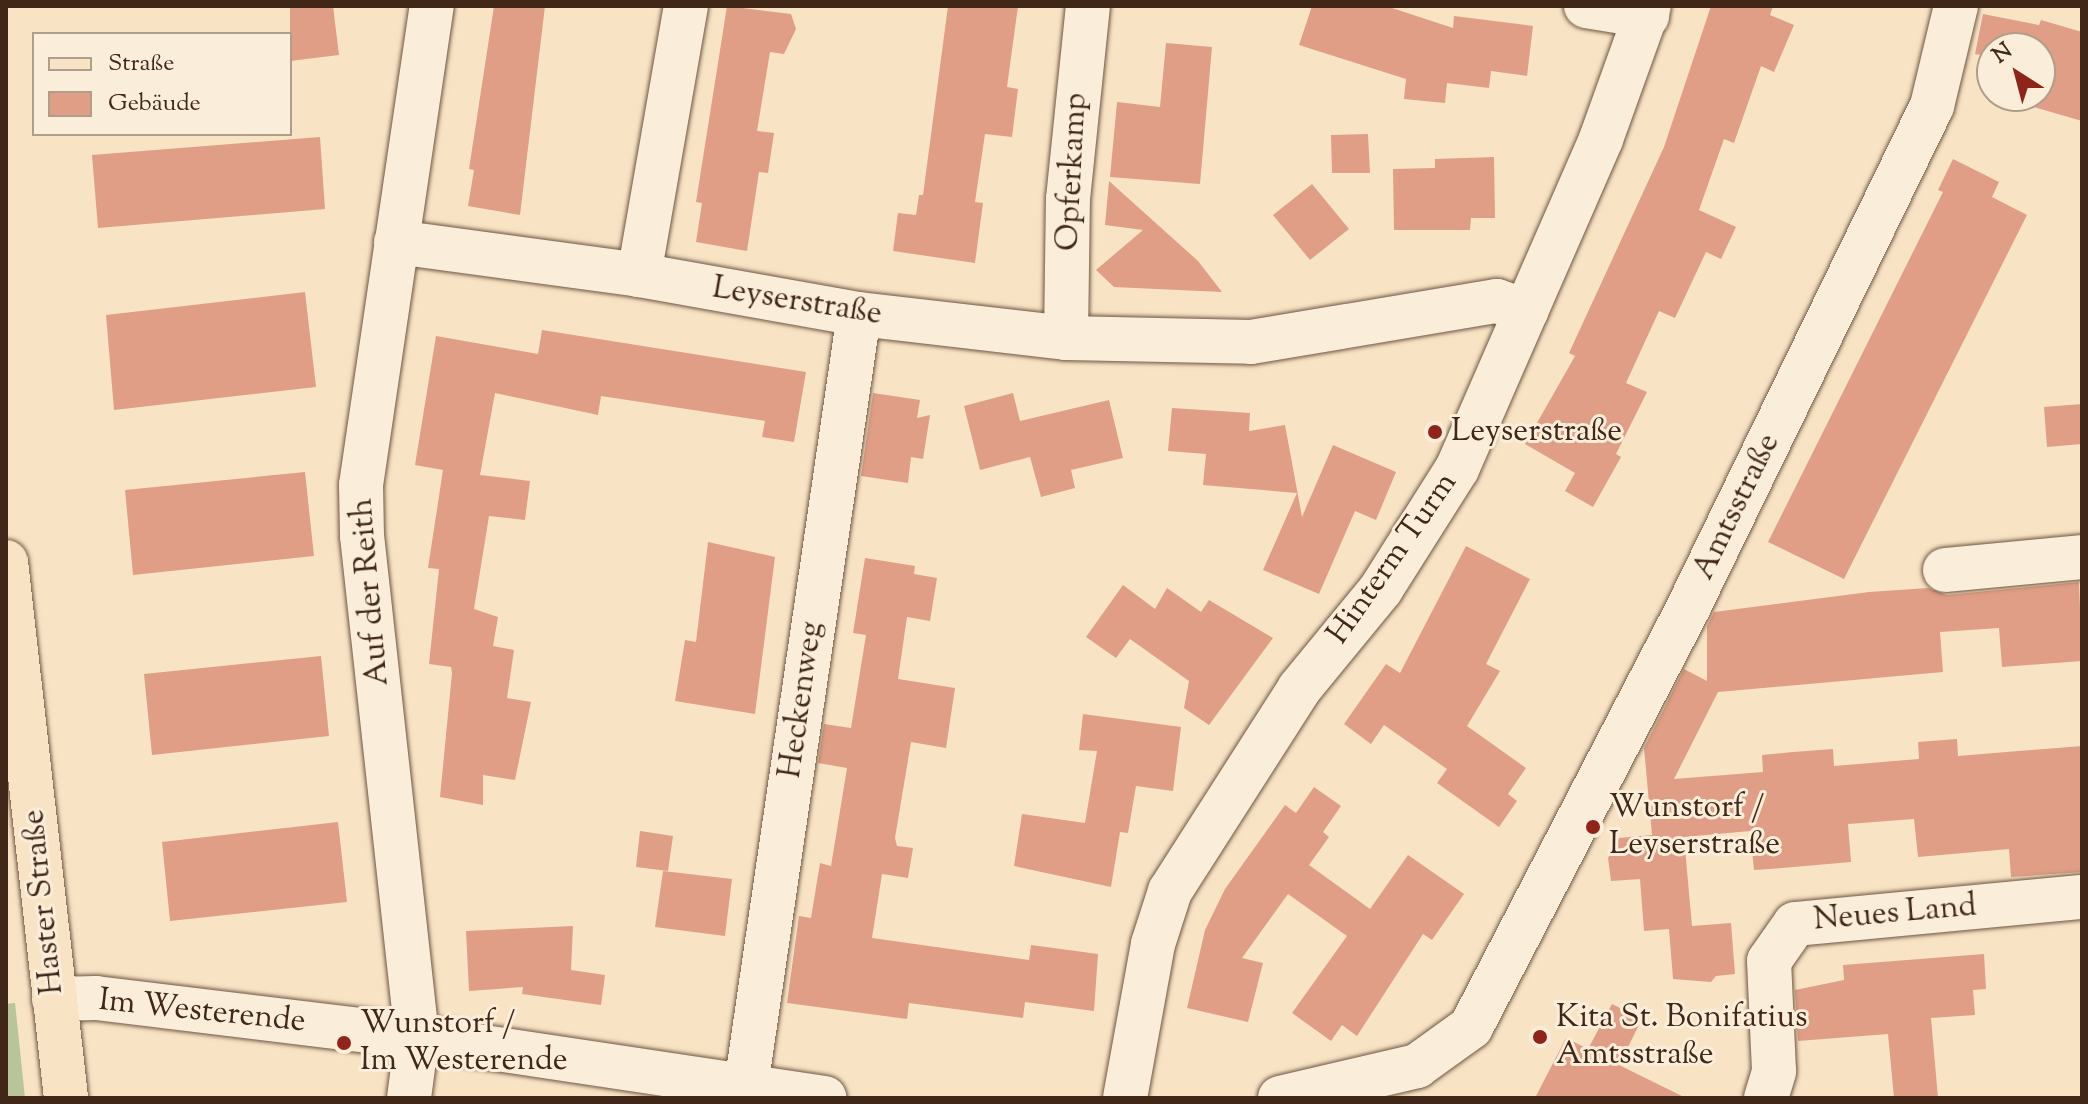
<!DOCTYPE html>
<html>
<head>
<meta charset="utf-8">
<style>
  body { margin:0 }
  #map { position:relative; width:2088px; height:1104px; overflow:hidden; background:#f8e4c5; font-family:"Sorts Mill Goudy",serif }
  div>[style] { position:absolute }
  .green>* { inset:0; background:#b8c598 }
  .building>* { inset:0; background:#df9e85 }
  .roads { filter:drop-shadow(0 0 2px #6f5642) drop-shadow(0 0 2px #6f5642) }
  .minor>* { height:44px; margin:-22px; padding:0 22px; transform-origin:22px; border-radius:22px; background:#faedd9 }
  .major>* { height:44px; margin:-22px; padding:0 22px; transform-origin:22px; border-radius:22px; background:#f8e4c5 }
  .dots>* { width:22px; height:22px; translate:-50% -50%; box-sizing:border-box; border:4px solid #faedd9; border-radius:50% }
  span { translate:-50% -50%; white-space:nowrap; text-align:center; line-height:1.15; -webkit-text-stroke:6px #faedd9; paint-order:stroke }
  .street-label { font-size:32px; color:#412717 }
  .poi-label { font-size:32px; color:#412717 }
  .left { translate:0 -50%; text-align:left }
  .frame { position:absolute; inset:0; border:8px solid #412717; pointer-events:none }
  .legend { position:absolute; left:32px; top:32px; width:260px; height:104px; box-sizing:border-box; background:#faedd9; border:2px solid #b09e8b; margin:0; padding:10px 14px; list-style:none; font-size:24px; color:#412717 }
  .legend li { display:flex; align-items:center; gap:16px; height:40px }
  .legend b { width:40px; border:2px solid #b09e8b }
  .north { position:absolute; left:1976px; top:32px; width:80px; height:80px; box-sizing:border-box; background:#faedd9; border:2px solid #b09e8b; border-radius:50%; rotate:324deg; font-size:22px; font-weight:700; line-height:32px; text-align:center; color:#412717 }
  .north::after { content:''; display:block; margin:auto; width:28px; height:36px; background:#8f2418; clip-path:polygon(50% 0,100% 100%,50% 72%,0 100%) }
</style>
</head>
<body>
<div id="map">
  <div class="green">
    <i style="clip-path:polygon(15px 1003px,25px 1098px,6px 1098px,6px 1004px)"></i>
  </div>
  <div class="building">
    <i style="clip-path:polygon(290px 6px,333px 6px,339px 55px,290px 61px)"></i>
    <i style="clip-path:polygon(494px 6px,545px 6px,520px 215px,468px 206px,474px 170px,469px 169px)"></i>
    <i style="clip-path:polygon(727px 6px,791px 14px,796px 29px,784px 54px,770px 52px,757px 131px,774px 133px,768px 173px,759px 172px,747px 251px,696px 242px,702px 203px,696px 202px)"></i>
    <i style="clip-path:polygon(948px 6px,1018px 6px,1007px 87px,1018px 89px,1012px 137px,985px 134px,975px 202px,983px 203px,975px 263px,893px 251px,898px 213px,916px 215px,919px 195px,923px 195px)"></i>
    <i style="clip-path:polygon(1312px 6px,1386px 6px,1453px 28px,1454px 16px,1533px 26px,1527px 76px,1491px 71px,1489px 88px,1447px 83px,1445px 103px,1404px 99px,1406px 79px,1299px 45px)"></i>
    <i style="clip-path:polygon(1711px 6px,1773px 6px,1770px 15px,1794px 25px,1774px 72px,1761px 66px,1734px 143px,1724px 139px,1699px 210px,1736px 227px,1721px 259px,1706px 252px,1675px 318px,1659px 311px,1626px 383px,1647px 392px,1616px 454px,1621px 457px,1593px 507px,1565px 491px,1575px 473px,1525px 444px,1575px 356px,1569px 353px,1664px 147px)"></i>
    <i style="clip-path:polygon(1983px 14px,2039px 25px,2041px 20px,2082px 32px,2082px 121px,2017px 102px,2018px 96px,2040px 96px,2040px 48px,1992px 48px,1992px 57px,1975px 54px)"></i>
    <i style="clip-path:polygon(1166px 43px,1212px 47px,1200px 184px,1110px 177px,1117px 102px,1160px 107px)"></i>
    <i style="clip-path:polygon(1368px 134px,1370px 173px,1332px 173px,1331px 135px)"></i>
    <i style="clip-path:polygon(320px 137px,325px 209px,98px 228px,92px 155px)"></i>
    <i style="clip-path:polygon(1494px 157px,1495px 218px,1471px 218px,1470px 230px,1394px 230px,1393px 169px,1435px 168px,1435px 159px)"></i>
    <i style="clip-path:polygon(1953px 159px,1999px 182px,1992px 197px,2027px 215px,1844px 579px,1768px 542px,1943px 192px,1938px 190px)"></i>
    <i style="clip-path:polygon(1109px 181px,1198px 261px,1222px 292px,1114px 287px,1096px 270px,1143px 230px,1105px 225px)"></i>
    <i style="clip-path:polygon(1312px 184px,1349px 229px,1310px 260px,1273px 215px)"></i>
    <i style="clip-path:polygon(305px 292px,316px 387px,114px 410px,106px 315px)"></i>
    <i style="clip-path:polygon(542px 330px,806px 372px,794px 442px,762px 437px,765px 421px,601px 396px,598px 415px,495px 393px,480px 475px,530px 481px,525px 520px,489px 516px,474px 609px,498px 617px,493px 646px,514px 650px,507px 698px,531px 702px,515px 780px,483px 775px,483px 805px,440px 797px,452px 673px,451px 667px,429px 664px,439px 569px,428px 568px,443px 470px,415px 465px,436px 336px,538px 354px)"></i>
    <i style="clip-path:polygon(873px 393px,920px 400px,917px 418px,930px 415px,923px 459px,911px 457px,908px 483px,861px 476px)"></i>
    <i style="clip-path:polygon(1013px 393px,1020px 421px,1109px 400px,1123px 458px,1071px 470px,1075px 488px,1041px 497px,1030px 457px,980px 470px,964px 406px)"></i>
    <i style="clip-path:polygon(2082px 404px,2082px 444px,2047px 447px,2044px 407px)"></i>
    <i style="clip-path:polygon(1172px 408px,1250px 413px,1249px 431px,1285px 425px,1302px 517px,1333px 445px,1396px 472px,1376px 520px,1355px 511px,1319px 594px,1263px 570px,1297px 493px,1203px 485px,1206px 454px,1168px 451px)"></i>
    <i style="clip-path:polygon(305px 472px,314px 556px,133px 575px,125px 490px)"></i>
    <i style="clip-path:polygon(708px 542px,775px 557px,755px 714px,675px 701px,685px 640px,696px 642px)"></i>
    <i style="clip-path:polygon(1466px 546px,1530px 579px,1486px 664px,1500px 671px,1467px 726px,1526px 768px,1508px 794px,1517px 801px,1499px 827px,1437px 783px,1447px 769px,1384px 725px,1371px 744px,1344px 724px,1386px 664px,1400px 673px)"></i>
    <i style="clip-path:polygon(865px 558px,915px 566px,914px 574px,937px 578px,930px 621px,907px 617px,898px 679px,955px 688px,946px 748px,911px 742px,895px 838px,897px 846px,913px 848px,908px 878px,882px 874px,872px 938px,1029px 960px,1031px 945px,1098px 954px,1094px 1011px,1025px 1002px,1023px 1018px,909px 1003px,907px 1019px,787px 1003px,799px 916px,811px 918px,820px 863px,831px 866px,847px 768px,818px 763px,824px 724px,851px 728px,866px 635px,853px 633px)"></i>
    <i style="clip-path:polygon(2079px 582px,2082px 661px,2002px 667px,1999px 628px,1940px 632px,1943px 672px,1718px 692px,1674px 779px,1763px 772px,1762px 755px,1793px 752px,1833px 749px,1834px 766px,1919px 759px,1918px 742px,1957px 739px,1958px 756px,2082px 746px,2082px 872px,2011px 877px,2009px 849px,1918px 857px,1914px 819px,1848px 824px,1851px 862px,1782px 868px,1754px 870px,1750px 831px,1684px 837px,1692px 926px,1731px 923px,1735px 974px,1716px 976px,1711px 982px,1673px 979px,1669px 929px,1644px 931px,1640px 879px,1611px 881px,1608px 858px,1619px 838px,1652px 835px,1644px 748px,1684px 669px,1707px 681px,1707px 626px,1714px 612px,1869px 592px,1928px 588px,1947px 595px)"></i>
    <i style="clip-path:polygon(1123px 585px,1155px 609px,1167px 588px,1201px 612px,1209px 600px,1273px 638px,1209px 725px,1184px 708px,1189px 681px,1130px 639px,1116px 658px,1086px 637px)"></i>
    <i style="clip-path:polygon(321px 656px,329px 736px,152px 755px,144px 674px)"></i>
    <i style="clip-path:polygon(1083px 714px,1181px 727px,1173px 791px,1136px 786px,1128px 833px,1120px 832px,1111px 887px,1014px 866px,1022px 814px,1085px 823px,1097px 751px,1079px 750px)"></i>
    <i style="clip-path:polygon(1314px 787px,1341px 806px,1323px 832px,1329px 837px,1309px 865px,1370px 909px,1408px 855px,1464px 894px,1432px 940px,1423px 934px,1357px 1036px,1342px 1025px,1331px 1041px,1292px 1013px,1347px 936px,1288px 894px,1242px 958px,1263px 963px,1248px 1022px,1187px 1008px,1205px 930px,1225px 889px,1285px 805px,1296px 813px)"></i>
    <i style="clip-path:polygon(338px 822px,347px 902px,170px 921px,162px 842px)"></i>
    <i style="clip-path:polygon(640px 831px,673px 836px,668px 871px,636px 867px)"></i>
    <i style="clip-path:polygon(663px 871px,732px 879px,725px 936px,655px 927px)"></i>
    <i style="clip-path:polygon(573px 926px,571px 970px,605px 975px,601px 1005px,522px 994px,523px 987px,469px 991px,466px 931px)"></i>
    <i style="clip-path:polygon(1984px 954px,1986px 989px,1973px 990px,1975px 1015px,1931px 1018px,1938px 1098px,1894px 1098px,1888px 1034px,1798px 1041px,1795px 990px,1844px 980px,1843px 965px)"></i>
    <i style="clip-path:polygon(1612px 1004px,1642px 1019px,1619px 1065px,1686px 1098px,1535px 1098px,1566px 1038px,1588px 1049px)"></i>
  </div>
  <div class="roads">
    <div class="minor">
      <i style="left:1586px;top:6px;width:62px;rotate:9.3deg"></i>
      <i style="left:396px;top:242px;width:245px;rotate:7.7deg"></i>
      <i style="left:639px;top:275px;width:223px;rotate:10.1deg"></i>
      <i style="left:859px;top:314px;width:208px;rotate:6.6deg"></i>
      <i style="left:1066px;top:338px;width:185px;rotate:1.2deg"></i>
      <i style="left:1251px;top:342px;width:249px;rotate:-9.5deg"></i>
      <i style="left:1497px;top:301px;width:31px;rotate:19deg"></i>
      <i style="left:639px;top:275px;width:273px;rotate:-80.1deg"></i>
      <i style="left:1066px;top:338px;width:139px;rotate:-89.2deg"></i>
      <i style="left:1068px;top:199px;width:194px;rotate:-84.1deg"></i>
      <i style="left:1945px;top:570px;width:138px;rotate:-5.4deg"></i>
      <i style="left:54px;top:999px;width:42px;rotate:-1.4deg"></i>
      <i style="left:96px;top:998px;width:323px;rotate:6.9deg"></i>
      <i style="left:417px;top:1037px;width:412px;rotate:8.5deg"></i>
      <i style="left:746px;top:1086px;width:780px;rotate:-81.67deg"></i>
      <i style="left:409px;top:1098px;width:62px;rotate:-82.5deg"></i>
      <i style="left:417px;top:1037px;width:504px;rotate:-96.26deg"></i>
      <i style="left:362px;top:536px;width:51px;rotate:-91.1deg"></i>
      <i style="left:361px;top:485px;width:484px;rotate:-81.6deg"></i>
      <i style="left:1125px;top:1098px;width:157px;rotate:-79.7deg"></i>
      <i style="left:1153px;top:944px;width:56px;rotate:-72.2deg"></i>
      <i style="left:1170px;top:891px;width:240px;rotate:-57.4deg"></i>
      <i style="left:1299px;top:689px;width:129px;rotate:-50.6deg"></i>
      <i style="left:1381px;top:589px;width:142px;rotate:-57.7deg"></i>
      <i style="left:1457px;top:469px;width:360px;rotate:-66.4deg"></i>
      <i style="left:1601px;top:139px;width:141px;rotate:-70.2deg"></i>
      <i style="left:1280px;top:1098px;width:141px;rotate:-13.1deg"></i>
      <i style="left:1417px;top:1066px;width:67px;rotate:-35.8deg"></i>
      <i style="left:1471px;top:1027px;width:474px;rotate:-62.6deg"></i>
      <i style="left:1689px;top:606px;width:556px;rotate:-64.08deg"></i>
      <i style="left:1932px;top:106px;width:103px;rotate:-76.5deg"></i>
      <i style="left:1766px;top:1098px;width:28px;rotate:-73deg"></i>
      <i style="left:1774px;top:1071px;width:110px;rotate:-92.6deg"></i>
      <i style="left:1769px;top:961px;width:45px;rotate:-54.9deg"></i>
      <i style="left:1795px;top:924px;width:288px;rotate:-5.4deg"></i>
    </div>
    <div class="major">
      <i style="left:6px;top:562px;width:539px;rotate:83.61deg"></i>
    </div>
  </div>
  <div class="dots">
    <i style="left:1435px;top:432px;background:#8f2418"></i>
    <i style="left:1593px;top:827px;background:#8f2418"></i>
    <i style="left:1540px;top:1037px;background:#8f2418"></i>
    <i style="left:344px;top:1043px;background:#8f2418"></i>
  </div>
  <div class="street-label">
    <span style="left:1073px;top:172px;rotate:-87deg">Opferkamp</span>
    <span style="left:797px;top:302px;rotate:9deg">Leyserstraße</span>
    <span style="left:1737px;top:507px;rotate:-64deg">Amtsstraße</span>
    <span style="left:1393px;top:559px;rotate:-55deg">Hinterm Turm</span>
    <span style="left:371px;top:592px;rotate:-95deg">Auf der Reith</span>
    <span style="left:802px;top:700px;rotate:-82deg">Heckenweg</span>
    <span style="left:44px;top:902px;rotate:-96deg">Haster Straße</span>
    <span style="left:1895px;top:914px;rotate:-5deg">Neues Land</span>
    <span style="left:202px;top:1012px;rotate:6deg">Im Westerende</span>
  </div>
  <div class="poi-label">
    <span class="left" style="left:1451px;top:432px">Leyserstraße</span>
    <span class="left" style="left:1609px;top:827px">Wunstorf /<br>Leyserstraße</span>
    <span class="left" style="left:1556px;top:1037px">Kita St. Bonifatius<br>Amtsstraße</span>
    <span class="left" style="left:360px;top:1043px">Wunstorf /<br>Im Westerende</span>
  </div>
  <div class="frame"></div>
  <ul class="legend">
  <li><b style="height:10px;background:#f8e4c5"></b>Straße</li>
  <li><b style="height:22px;background:#df9e85"></b>Gebäude</li>
  </ul>
  <div class="north">N</div>
</div>
</body>
</html>
